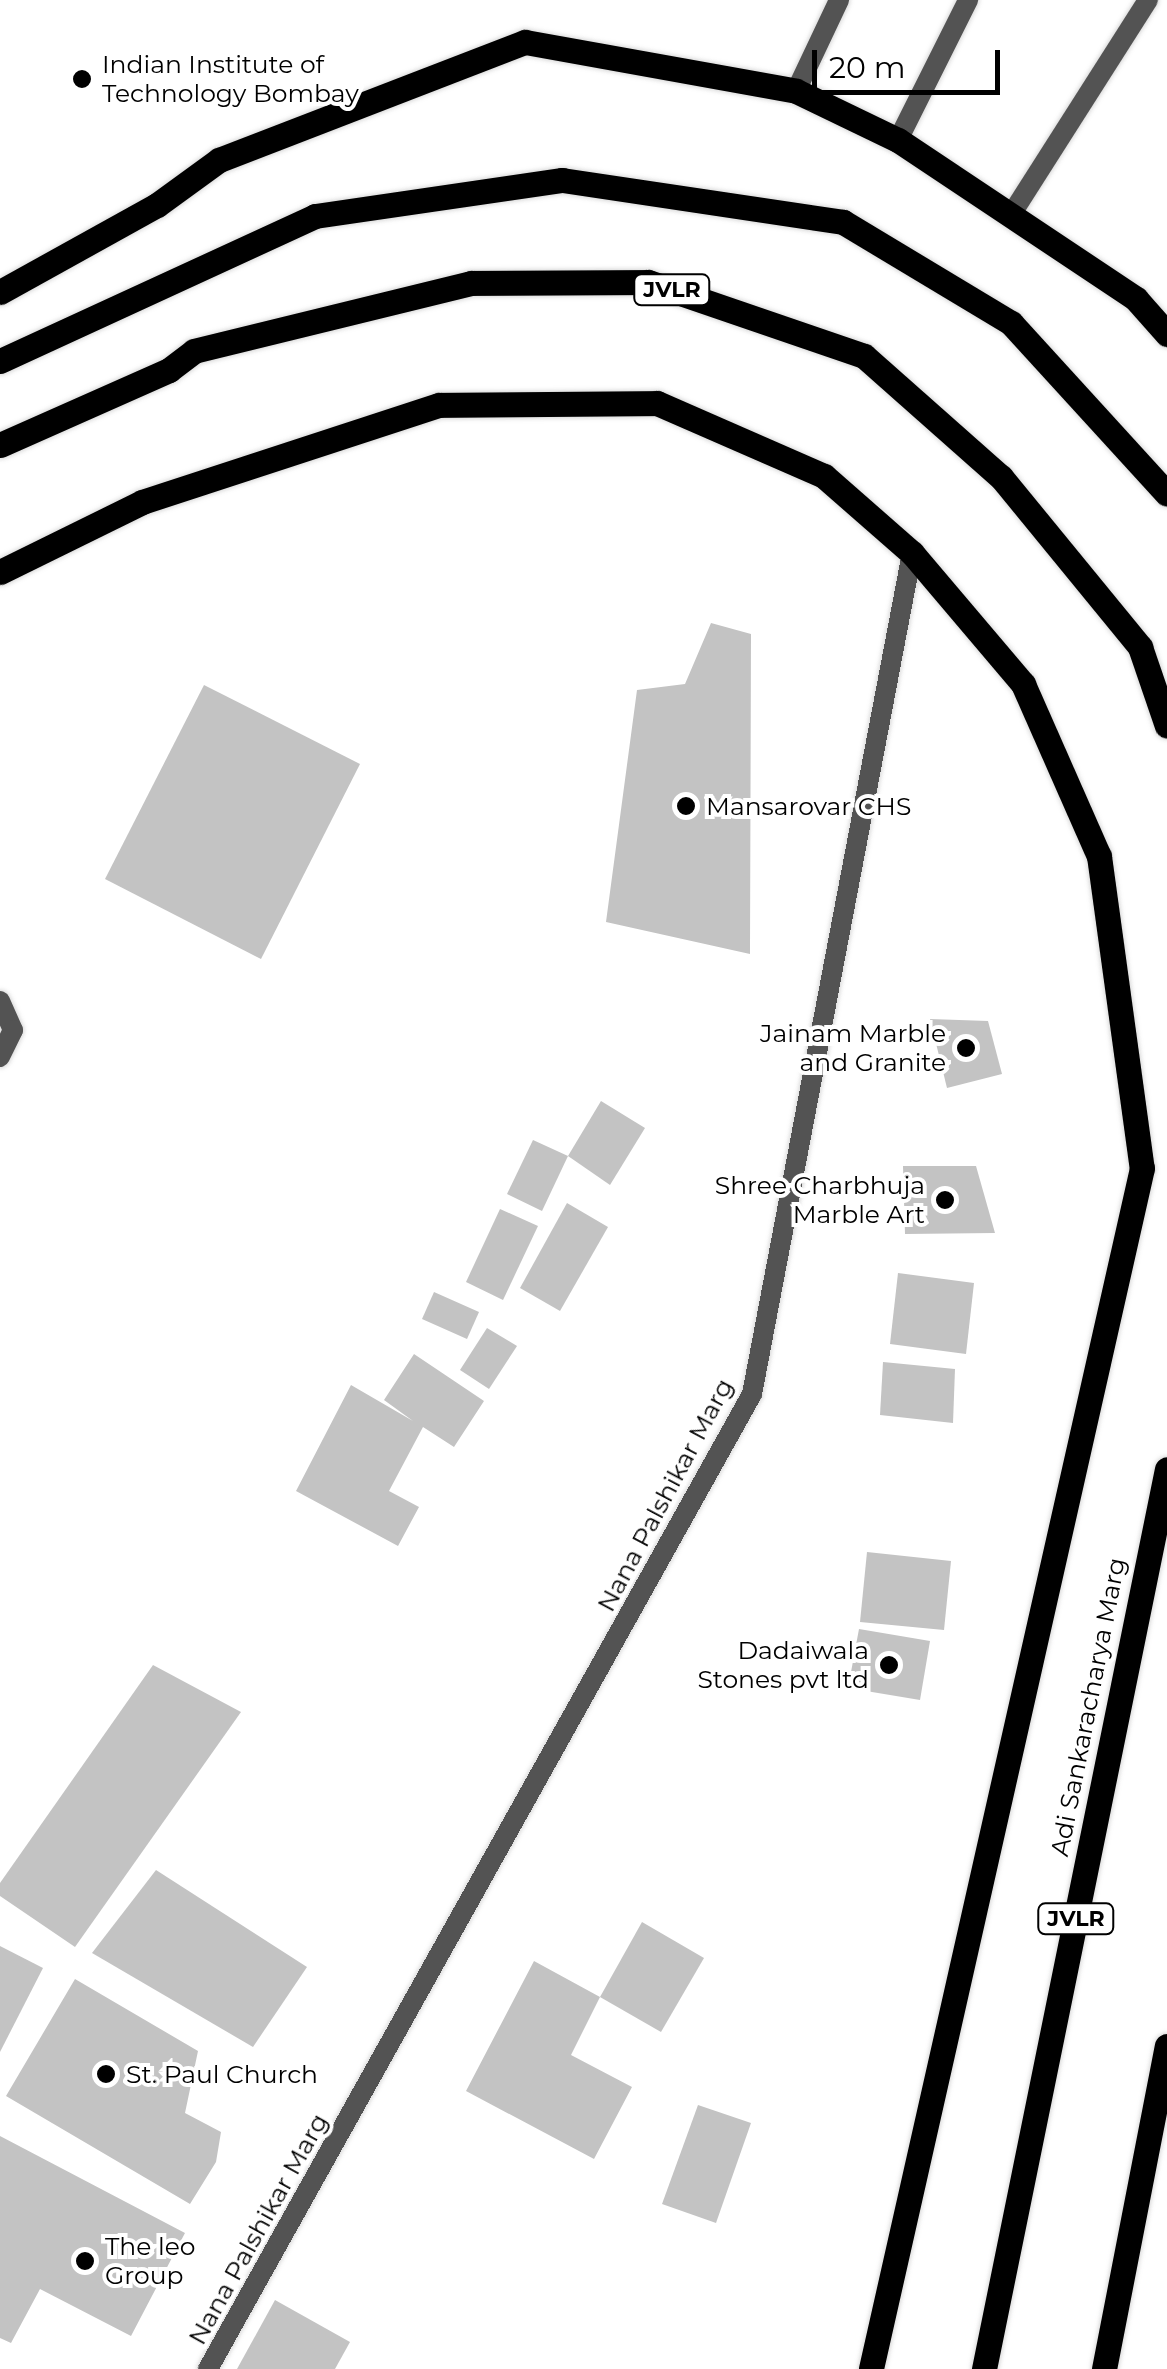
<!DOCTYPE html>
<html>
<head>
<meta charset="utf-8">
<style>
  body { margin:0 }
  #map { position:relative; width:1167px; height:2369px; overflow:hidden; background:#fff; font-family:Montserrat,sans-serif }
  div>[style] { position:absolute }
  .building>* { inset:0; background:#c3c3c3 }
  .roads { filter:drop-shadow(0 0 2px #dbdbdb) drop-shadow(0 0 2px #dbdbdb) }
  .lane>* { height:20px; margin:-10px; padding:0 10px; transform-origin:10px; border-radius:10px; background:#535353 }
  .street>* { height:20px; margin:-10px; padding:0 10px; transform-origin:10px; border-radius:10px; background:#535353 }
  .primary>* { height:25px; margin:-12.5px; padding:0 12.5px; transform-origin:12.5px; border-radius:12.5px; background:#000 }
  .dots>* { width:28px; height:28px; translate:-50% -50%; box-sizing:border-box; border:5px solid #fff; border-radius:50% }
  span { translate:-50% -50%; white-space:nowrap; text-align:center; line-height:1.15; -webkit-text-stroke:8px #fff; paint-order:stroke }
  .shield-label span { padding:2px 8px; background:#fff; border:2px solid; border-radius:8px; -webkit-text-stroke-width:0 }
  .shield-label { font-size:22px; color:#000; font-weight:700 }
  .poi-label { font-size:25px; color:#000 }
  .left { translate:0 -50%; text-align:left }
  .right { translate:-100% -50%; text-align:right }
  .street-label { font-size:25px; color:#000 }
  .scale { position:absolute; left:812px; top:50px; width:188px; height:45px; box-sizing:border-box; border:5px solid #000; border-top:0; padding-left:12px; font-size:30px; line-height:35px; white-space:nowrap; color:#000; -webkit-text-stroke:8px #fff; paint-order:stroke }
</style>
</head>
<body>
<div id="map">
  <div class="building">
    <i style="clip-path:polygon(711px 623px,751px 634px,750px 954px,606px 922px,637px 690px,685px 684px)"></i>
    <i style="clip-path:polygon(204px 685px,360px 764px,261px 959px,105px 879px)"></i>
    <i style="clip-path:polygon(930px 1019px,988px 1021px,1002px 1074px,947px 1088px)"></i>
    <i style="clip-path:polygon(601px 1101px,645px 1128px,610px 1185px,568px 1156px)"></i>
    <i style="clip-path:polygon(533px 1140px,568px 1156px,542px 1211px,507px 1194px)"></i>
    <i style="clip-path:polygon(903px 1166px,976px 1166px,995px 1233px,905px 1234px)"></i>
    <i style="clip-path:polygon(567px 1203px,608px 1227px,560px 1311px,520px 1288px)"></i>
    <i style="clip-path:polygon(500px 1209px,538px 1226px,503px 1300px,466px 1282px)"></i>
    <i style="clip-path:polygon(898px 1273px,974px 1283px,966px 1354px,890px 1344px)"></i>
    <i style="clip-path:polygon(434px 1292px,479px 1312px,467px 1339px,422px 1319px)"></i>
    <i style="clip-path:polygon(487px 1328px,517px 1346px,489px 1389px,460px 1370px)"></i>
    <i style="clip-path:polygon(414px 1354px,484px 1401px,454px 1447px,423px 1427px,389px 1491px,419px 1507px,398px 1546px,296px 1491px,351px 1385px,413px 1421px,384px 1400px)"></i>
    <i style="clip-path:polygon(883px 1362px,955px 1369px,953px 1423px,880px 1415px)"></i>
    <i style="clip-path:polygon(867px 1552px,951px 1561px,944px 1630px,860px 1622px)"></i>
    <i style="clip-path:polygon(859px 1629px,930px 1641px,920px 1700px,848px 1688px)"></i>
    <i style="clip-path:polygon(153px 1665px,241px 1712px,75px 1947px,0 1896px,0 1883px)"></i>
    <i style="clip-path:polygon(156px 1870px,307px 1967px,253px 2047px,92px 1953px)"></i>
    <i style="clip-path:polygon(642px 1922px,704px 1958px,661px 2032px,600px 1997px)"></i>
    <i style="clip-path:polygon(0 1946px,43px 1968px,0 2052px)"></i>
    <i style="clip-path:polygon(534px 1961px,600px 1997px,571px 2055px,632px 2087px,594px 2159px,466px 2091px)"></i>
    <i style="clip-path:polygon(75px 1979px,198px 2051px,185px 2113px,221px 2132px,216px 2162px,190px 2204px,6px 2096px)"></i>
    <i style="clip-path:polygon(698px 2105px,751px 2123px,716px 2223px,662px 2204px)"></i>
    <i style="clip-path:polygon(0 2136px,185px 2233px,131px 2336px,40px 2289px,11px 2343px,0 2338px)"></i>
    <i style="clip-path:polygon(275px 2300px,350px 2342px,335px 2369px,237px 2369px)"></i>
  </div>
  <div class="roads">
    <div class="lane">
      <i style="left:1011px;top:215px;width:255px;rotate:-57.5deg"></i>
    </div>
    <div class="street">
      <i style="left:796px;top:91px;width:101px;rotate:-64.7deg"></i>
      <i style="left:898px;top:140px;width:157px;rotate:-63.4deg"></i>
      <i style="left:0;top:1001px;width:32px;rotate:66deg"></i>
      <i style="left:13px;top:1030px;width:30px;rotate:116deg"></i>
      <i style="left:208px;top:2369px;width:1116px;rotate:-60.84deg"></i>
      <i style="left:752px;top:1394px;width:856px;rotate:-79.23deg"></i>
    </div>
    <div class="primary">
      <i style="left:0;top:292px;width:179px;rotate:-29deg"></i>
      <i style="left:157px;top:205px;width:77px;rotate:-36deg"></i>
      <i style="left:219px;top:160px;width:328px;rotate:-21.1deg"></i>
      <i style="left:525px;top:42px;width:275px;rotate:10.2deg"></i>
      <i style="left:796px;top:91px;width:113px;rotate:25.7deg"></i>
      <i style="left:898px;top:140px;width:286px;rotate:33.7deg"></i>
      <i style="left:1136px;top:299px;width:47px;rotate:48.5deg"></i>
      <i style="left:0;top:361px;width:347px;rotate:-24.7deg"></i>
      <i style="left:315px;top:216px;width:250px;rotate:-8.3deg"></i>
      <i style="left:562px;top:180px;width:284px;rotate:8.5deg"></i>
      <i style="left:843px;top:222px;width:196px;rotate:31deg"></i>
      <i style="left:1011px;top:323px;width:231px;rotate:47.6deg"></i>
      <i style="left:0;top:445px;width:185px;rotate:-23.9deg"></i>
      <i style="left:169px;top:370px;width:31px;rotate:-37deg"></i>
      <i style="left:194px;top:351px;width:285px;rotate:-13.8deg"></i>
      <i style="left:471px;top:283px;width:177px;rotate:-0.3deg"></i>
      <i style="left:648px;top:282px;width:228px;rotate:18.9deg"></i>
      <i style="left:864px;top:356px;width:183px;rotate:41.5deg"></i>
      <i style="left:1001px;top:477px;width:220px;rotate:50.7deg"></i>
      <i style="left:1140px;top:647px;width:83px;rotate:71.1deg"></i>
      <i style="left:0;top:572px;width:158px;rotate:-26.2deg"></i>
      <i style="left:142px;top:502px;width:312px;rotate:-18.1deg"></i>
      <i style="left:439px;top:405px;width:218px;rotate:-0.5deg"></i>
      <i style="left:657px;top:403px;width:182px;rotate:23.6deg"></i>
      <i style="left:824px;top:476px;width:117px;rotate:41.2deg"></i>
      <i style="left:912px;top:553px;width:172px;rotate:49.7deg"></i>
      <i style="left:1023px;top:684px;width:188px;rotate:66.2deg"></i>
      <i style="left:1099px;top:856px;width:315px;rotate:82.2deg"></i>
      <i style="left:1142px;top:1168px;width:1231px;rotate:102.72deg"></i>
      <i style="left:984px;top:2369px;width:918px;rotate:-78.51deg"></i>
      <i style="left:1104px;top:2369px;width:329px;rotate:-79deg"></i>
    </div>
  </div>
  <div class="dots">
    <i style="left:82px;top:79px;background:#000"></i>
    <i style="left:686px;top:806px;background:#000"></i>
    <i style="left:966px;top:1048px;background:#000"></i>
    <i style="left:945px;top:1200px;background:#000"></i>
    <i style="left:889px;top:1665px;background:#000"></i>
    <i style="left:106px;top:2074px;background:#000"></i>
    <i style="left:85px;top:2261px;background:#000"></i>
  </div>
  <div class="shield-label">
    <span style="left:672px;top:290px">JVLR</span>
    <span style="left:1076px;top:1919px">JVLR</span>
  </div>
  <div class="poi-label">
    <span class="left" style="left:102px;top:79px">Indian Institute of<br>Technology Bombay</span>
    <span class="left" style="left:706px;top:806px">Mansarovar CHS</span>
    <span class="right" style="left:946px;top:1048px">Jainam Marble<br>and Granite</span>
    <span class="right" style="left:925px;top:1200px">Shree Charbhuja<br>Marble Art</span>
    <span class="right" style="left:869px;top:1665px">Dadaiwala<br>Stones pvt ltd</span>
    <span class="left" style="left:126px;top:2074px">St. Paul Church</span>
    <span class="left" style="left:105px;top:2261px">The leo<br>Group</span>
  </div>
  <div class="street-label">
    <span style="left:665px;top:1495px;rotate:-62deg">Nana Palshikar Marg</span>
    <span style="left:1088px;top:1707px;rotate:-79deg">Adi Sankaracharya Marg</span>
    <span style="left:258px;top:2229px;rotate:-61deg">Nana Palshikar Marg</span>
  </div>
  <div class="scale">20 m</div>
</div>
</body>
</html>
